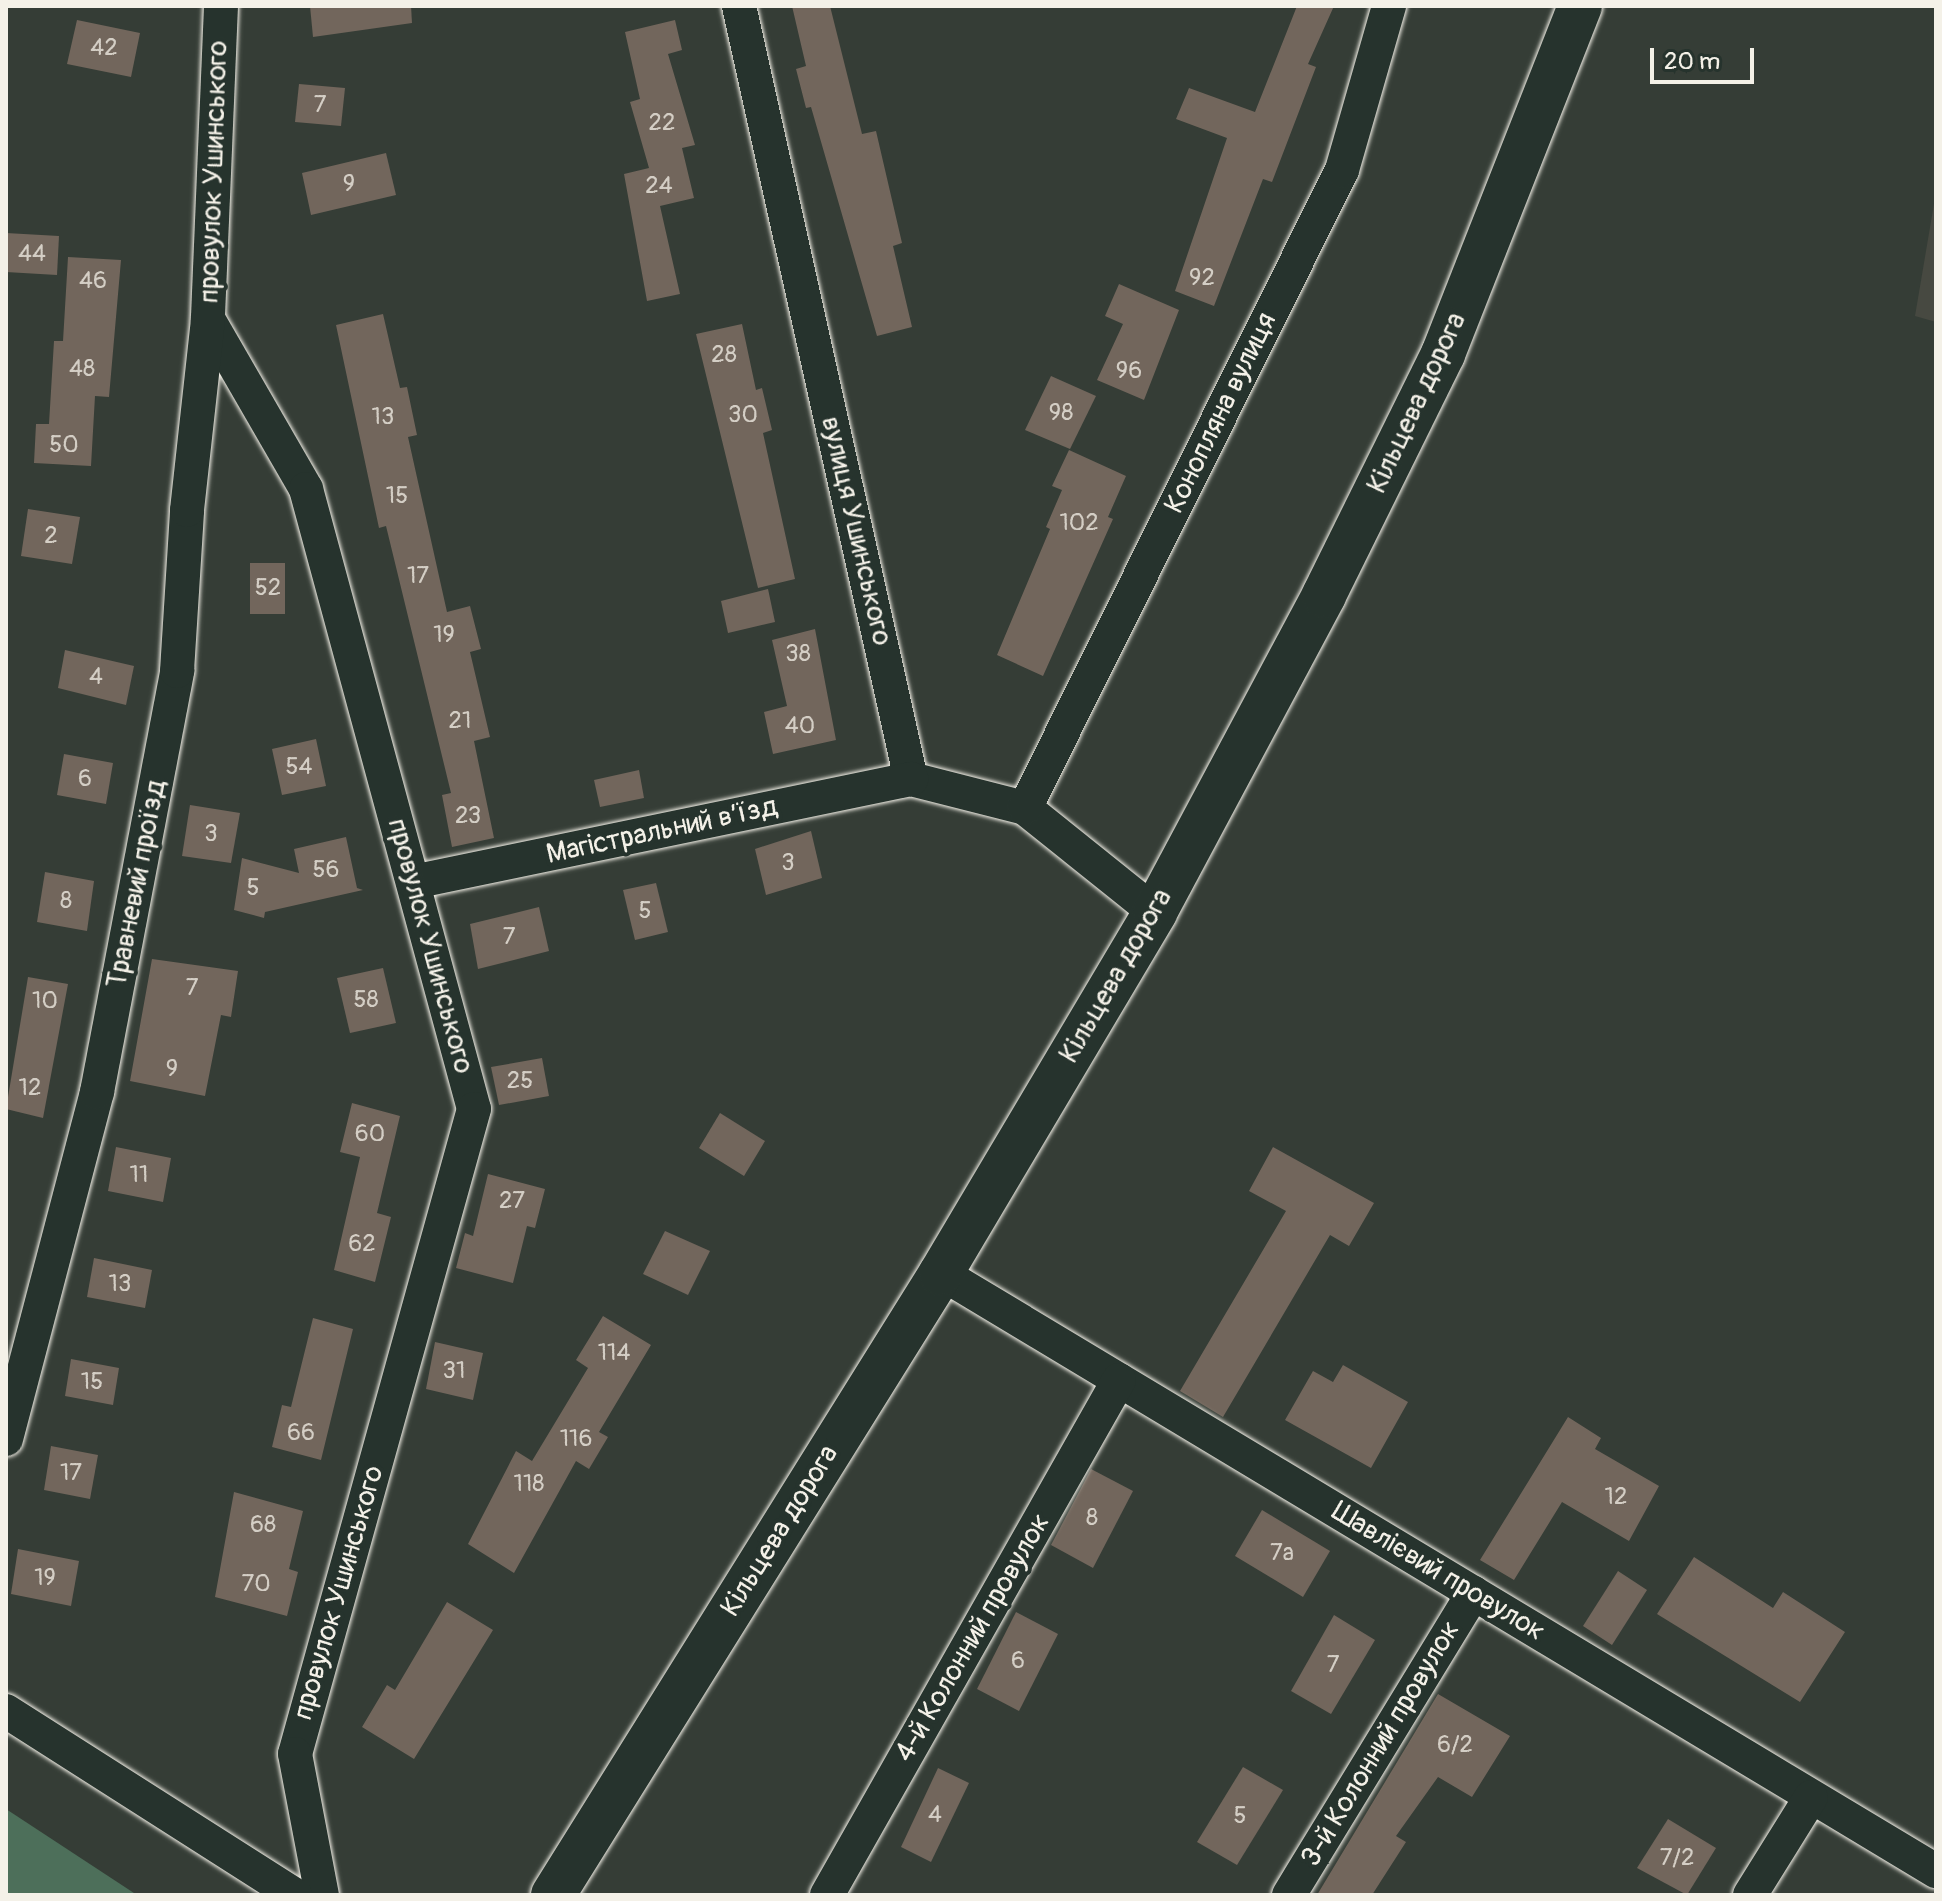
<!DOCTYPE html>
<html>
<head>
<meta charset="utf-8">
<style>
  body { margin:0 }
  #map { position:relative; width:1942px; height:1901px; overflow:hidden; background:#353d36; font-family:Pangolin,sans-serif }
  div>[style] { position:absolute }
  .built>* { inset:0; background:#474941 }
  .green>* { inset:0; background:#4d6f5a }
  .building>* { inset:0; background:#72665c }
  .roads { filter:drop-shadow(0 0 2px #f4f1e8) drop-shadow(0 0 2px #f4f1e8) }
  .street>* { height:34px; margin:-17px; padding:0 17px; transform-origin:17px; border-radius:17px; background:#26332d }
  .highway>* { height:44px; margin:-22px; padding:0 22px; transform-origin:22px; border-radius:22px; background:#26332d }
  span { translate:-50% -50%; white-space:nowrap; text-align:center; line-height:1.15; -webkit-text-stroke:8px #26332d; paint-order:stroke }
  .number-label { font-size:24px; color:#d4cec5 }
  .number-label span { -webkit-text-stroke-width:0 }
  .street-label { font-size:28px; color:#f4f1e8 }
  .frame { position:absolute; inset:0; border:8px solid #f4f1e8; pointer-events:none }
  .scale { position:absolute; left:1650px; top:48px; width:104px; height:36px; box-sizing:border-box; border:4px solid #f4f1e8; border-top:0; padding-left:10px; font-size:24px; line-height:28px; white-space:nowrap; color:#f4f1e8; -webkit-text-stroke:6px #26332d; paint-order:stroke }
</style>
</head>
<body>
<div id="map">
  <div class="built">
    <i style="clip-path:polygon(1936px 192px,1936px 322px,1915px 316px)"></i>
  </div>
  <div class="green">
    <i style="clip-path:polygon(6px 1809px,137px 1895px,6px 1895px)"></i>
  </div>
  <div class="building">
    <i style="clip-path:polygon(310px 6px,411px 6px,412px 23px,313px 37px)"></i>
    <i style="clip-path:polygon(792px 6px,830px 6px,862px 134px,876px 131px,902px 243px,893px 246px,912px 327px,877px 336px,811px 107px,806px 108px,796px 69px,806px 66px)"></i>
    <i style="clip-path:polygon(1297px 6px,1334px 6px,1308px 64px,1316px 67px,1272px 182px,1263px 179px,1214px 306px,1175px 291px,1227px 138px,1176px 119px,1189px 88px,1255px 112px)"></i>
    <i style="clip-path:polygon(77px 20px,140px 33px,131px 77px,67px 64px)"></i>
    <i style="clip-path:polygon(675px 20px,682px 50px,668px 54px,695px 145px,682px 148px,694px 198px,660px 206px,680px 294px,647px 301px,624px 174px,649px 168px,630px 102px,640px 99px,625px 32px)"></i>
    <i style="clip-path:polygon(299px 84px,345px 88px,341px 126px,295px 122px)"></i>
    <i style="clip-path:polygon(386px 153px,396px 195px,311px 215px,302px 173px)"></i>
    <i style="clip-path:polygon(6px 233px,59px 236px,57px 275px,6px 272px)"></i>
    <i style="clip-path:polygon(68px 257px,121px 260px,109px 397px,95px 396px,91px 466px,34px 463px,36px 424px,49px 424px,54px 341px,63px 341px)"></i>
    <i style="clip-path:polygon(1119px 284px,1179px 310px,1144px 400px,1097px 380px,1123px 324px,1105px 316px)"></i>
    <i style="clip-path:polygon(383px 314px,400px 388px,407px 387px,417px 435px,408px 437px,447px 612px,470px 606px,481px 649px,470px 652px,490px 737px,474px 741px,494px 838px,452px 847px,442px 795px,451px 793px,386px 526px,379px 528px,336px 325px)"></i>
    <i style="clip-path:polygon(742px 324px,756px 390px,762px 388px,772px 430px,763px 433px,795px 579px,758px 588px,696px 334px)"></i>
    <i style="clip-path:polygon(1051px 376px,1096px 396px,1070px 449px,1025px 430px)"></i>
    <i style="clip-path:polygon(1069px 450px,1126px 476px,1108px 517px,1113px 519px,1043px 676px,997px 655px,1050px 529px,1046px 527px,1062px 490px,1052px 486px)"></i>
    <i style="clip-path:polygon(28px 509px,80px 517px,72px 564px,21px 556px)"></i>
    <i style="clip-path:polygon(250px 563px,285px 563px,285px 614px,250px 614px)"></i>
    <i style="clip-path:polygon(768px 589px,775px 622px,728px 633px,721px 601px)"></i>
    <i style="clip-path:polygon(815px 629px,836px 740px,773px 754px,764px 712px,787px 706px,772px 640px)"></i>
    <i style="clip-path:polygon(65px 650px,134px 666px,126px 705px,58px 688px)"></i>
    <i style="clip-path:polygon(316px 739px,326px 786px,282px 795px,272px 749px)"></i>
    <i style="clip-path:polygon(64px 754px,113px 763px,106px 804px,57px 795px)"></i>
    <i style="clip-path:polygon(639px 770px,644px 798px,600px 807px,594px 780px)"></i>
    <i style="clip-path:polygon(190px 805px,240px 813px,231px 863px,182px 856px)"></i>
    <i style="clip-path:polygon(811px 831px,822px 878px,766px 895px,755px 849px)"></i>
    <i style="clip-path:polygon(346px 837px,357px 888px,363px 890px,265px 912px,264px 918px,234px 910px,242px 858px,299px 873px,294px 849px)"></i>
    <i style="clip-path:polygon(45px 872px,94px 881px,87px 931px,37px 922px)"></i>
    <i style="clip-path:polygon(656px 883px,668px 932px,635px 940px,623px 890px)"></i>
    <i style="clip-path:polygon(539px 907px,549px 951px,478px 969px,470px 924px)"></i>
    <i style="clip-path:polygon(152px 959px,238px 971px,231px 1017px,221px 1015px,205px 1096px,130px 1081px)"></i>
    <i style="clip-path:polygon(383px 968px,396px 1023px,350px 1033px,337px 978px)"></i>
    <i style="clip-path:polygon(28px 977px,68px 984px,43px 1118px,6px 1109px)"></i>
    <i style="clip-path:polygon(542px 1058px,549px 1096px,499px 1105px,491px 1067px)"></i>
    <i style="clip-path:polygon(352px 1103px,400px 1116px,377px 1213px,391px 1217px,375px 1282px,334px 1270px,360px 1157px,340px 1152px)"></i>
    <i style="clip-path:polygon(720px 1113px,765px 1141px,744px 1176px,699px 1148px)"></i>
    <i style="clip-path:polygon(116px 1147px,171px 1158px,163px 1202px,108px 1191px)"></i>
    <i style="clip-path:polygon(1273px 1147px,1374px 1203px,1349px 1246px,1330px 1235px,1223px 1417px,1180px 1391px,1286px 1211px,1249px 1191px)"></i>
    <i style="clip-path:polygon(488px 1174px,545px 1189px,535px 1228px,527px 1226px,513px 1283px,456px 1268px,465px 1233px,473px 1236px)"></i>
    <i style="clip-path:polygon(665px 1231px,710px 1251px,688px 1295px,643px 1274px)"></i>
    <i style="clip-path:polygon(94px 1258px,152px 1270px,145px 1308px,87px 1297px)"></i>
    <i style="clip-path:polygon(603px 1316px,651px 1345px,599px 1432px,608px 1437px,589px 1469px,576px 1461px,514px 1573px,468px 1544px,516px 1451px,532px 1461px,588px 1368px,576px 1360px)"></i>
    <i style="clip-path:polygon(313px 1318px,353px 1329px,321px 1460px,272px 1447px,282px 1405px,291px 1407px)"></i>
    <i style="clip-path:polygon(435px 1342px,483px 1353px,473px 1400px,426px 1389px)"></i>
    <i style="clip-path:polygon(71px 1359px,119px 1368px,113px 1405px,65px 1396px)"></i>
    <i style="clip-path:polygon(1343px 1365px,1408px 1402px,1371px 1468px,1285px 1420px,1313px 1371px,1333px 1382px)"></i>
    <i style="clip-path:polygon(1568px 1417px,1601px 1438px,1595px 1449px,1659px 1486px,1629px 1541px,1562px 1502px,1514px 1580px,1480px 1560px)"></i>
    <i style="clip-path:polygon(51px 1446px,98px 1455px,90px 1499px,44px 1490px)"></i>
    <i style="clip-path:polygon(1091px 1469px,1133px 1491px,1093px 1568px,1051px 1545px)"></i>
    <i style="clip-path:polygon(234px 1492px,303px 1511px,289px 1569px,298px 1572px,287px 1616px,215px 1597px)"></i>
    <i style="clip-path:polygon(1262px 1510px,1330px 1551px,1303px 1597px,1235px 1556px)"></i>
    <i style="clip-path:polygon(18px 1549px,79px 1561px,71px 1606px,11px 1594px)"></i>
    <i style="clip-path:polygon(1694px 1557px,1773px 1608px,1783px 1592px,1845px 1632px,1800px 1702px,1657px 1614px)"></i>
    <i style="clip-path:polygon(1618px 1571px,1647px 1590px,1612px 1645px,1583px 1626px)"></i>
    <i style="clip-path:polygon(447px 1602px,493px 1630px,414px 1759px,362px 1727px,387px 1685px,395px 1690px)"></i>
    <i style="clip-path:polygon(1016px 1612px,1058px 1634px,1019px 1711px,977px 1689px)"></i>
    <i style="clip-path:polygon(1334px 1615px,1375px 1640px,1331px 1714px,1291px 1691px)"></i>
    <i style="clip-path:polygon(1438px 1694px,1510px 1736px,1472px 1797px,1438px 1777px,1396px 1836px,1406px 1842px,1372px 1895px,1317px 1895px)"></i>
    <i style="clip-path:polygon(1243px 1767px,1283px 1790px,1237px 1865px,1197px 1842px)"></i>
    <i style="clip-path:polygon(938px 1768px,969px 1783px,931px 1862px,901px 1847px)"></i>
    <i style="clip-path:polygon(1668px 1819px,1716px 1848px,1687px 1895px,1637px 1868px)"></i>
  </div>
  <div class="roads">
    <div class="street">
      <i style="left:221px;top:6px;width:313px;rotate:92.4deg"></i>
      <i style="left:208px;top:319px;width:196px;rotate:60deg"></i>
      <i style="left:306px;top:489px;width:642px;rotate:74.84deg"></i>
      <i style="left:474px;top:1109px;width:669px;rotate:105.51deg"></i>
      <i style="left:295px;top:1754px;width:144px;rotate:79.2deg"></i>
      <i style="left:739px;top:6px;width:792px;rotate:77.46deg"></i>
      <i style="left:911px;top:779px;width:118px;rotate:14.3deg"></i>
      <i style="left:1025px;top:808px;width:166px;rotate:38.7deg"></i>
      <i style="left:1025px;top:808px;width:712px;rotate:-63.58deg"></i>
      <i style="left:1342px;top:170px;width:171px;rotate:-74deg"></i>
      <i style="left:413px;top:882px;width:509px;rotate:-11.69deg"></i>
      <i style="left:941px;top:1273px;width:1161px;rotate:31.01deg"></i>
      <i style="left:6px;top:1439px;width:359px;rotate:-75.3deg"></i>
      <i style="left:97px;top:1092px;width:429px;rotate:-79.2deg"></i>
      <i style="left:177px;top:671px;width:161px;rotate:-86.4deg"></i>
      <i style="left:187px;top:510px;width:192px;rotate:-83.7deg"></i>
      <i style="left:6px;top:1711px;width:343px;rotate:32.5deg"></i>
      <i style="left:827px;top:1895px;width:592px;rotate:-60.45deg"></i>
      <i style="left:1289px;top:1895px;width:354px;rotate:-58.6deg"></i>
      <i style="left:1750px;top:1895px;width:115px;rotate:-58.1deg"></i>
    </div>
    <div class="highway">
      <i style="left:553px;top:1895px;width:733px;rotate:-58.04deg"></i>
      <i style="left:941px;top:1273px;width:420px;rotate:-59.3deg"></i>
      <i style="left:1155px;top:912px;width:359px;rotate:-61.9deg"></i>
      <i style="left:1324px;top:595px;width:269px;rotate:-63.7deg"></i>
      <i style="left:1443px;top:354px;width:374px;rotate:-68.5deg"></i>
    </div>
  </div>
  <div class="number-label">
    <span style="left:104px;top:48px">42</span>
    <span style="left:320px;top:105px">7</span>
    <span style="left:662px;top:123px">22</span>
    <span style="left:349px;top:184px">9</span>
    <span style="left:659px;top:186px">24</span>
    <span style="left:32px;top:254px">44</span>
    <span style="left:1202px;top:278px">92</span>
    <span style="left:93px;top:281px">46</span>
    <span style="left:724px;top:355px">28</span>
    <span style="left:82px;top:369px">48</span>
    <span style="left:1129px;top:371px">96</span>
    <span style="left:1061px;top:413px">98</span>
    <span style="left:743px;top:415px">30</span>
    <span style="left:383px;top:417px">13</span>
    <span style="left:64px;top:445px">50</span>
    <span style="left:397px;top:496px">15</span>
    <span style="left:1079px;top:523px">102</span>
    <span style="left:51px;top:536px">2</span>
    <span style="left:418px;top:576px">17</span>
    <span style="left:268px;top:588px">52</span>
    <span style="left:444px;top:635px">19</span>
    <span style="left:798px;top:654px">38</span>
    <span style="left:96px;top:677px">4</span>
    <span style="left:460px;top:721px">21</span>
    <span style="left:800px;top:726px">40</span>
    <span style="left:299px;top:767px">54</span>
    <span style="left:85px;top:779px">6</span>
    <span style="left:468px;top:816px">23</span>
    <span style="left:211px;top:834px">3</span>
    <span style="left:788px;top:863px">3</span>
    <span style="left:326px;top:870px">56</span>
    <span style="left:253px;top:888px">5</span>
    <span style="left:66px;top:901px">8</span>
    <span style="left:645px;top:911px">5</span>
    <span style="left:509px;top:937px">7</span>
    <span style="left:192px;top:988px">7</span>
    <span style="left:366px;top:1000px">58</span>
    <span style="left:45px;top:1001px">10</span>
    <span style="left:172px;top:1069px">9</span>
    <span style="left:520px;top:1081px">25</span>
    <span style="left:30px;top:1088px">12</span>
    <span style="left:370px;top:1134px">60</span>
    <span style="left:139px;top:1175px">11</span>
    <span style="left:512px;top:1201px">27</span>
    <span style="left:362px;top:1244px">62</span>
    <span style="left:120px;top:1284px">13</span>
    <span style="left:614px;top:1353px">114</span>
    <span style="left:454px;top:1371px">31</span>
    <span style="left:92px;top:1382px">15</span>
    <span style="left:301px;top:1433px">66</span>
    <span style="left:576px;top:1439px">116</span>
    <span style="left:71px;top:1473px">17</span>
    <span style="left:529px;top:1484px">118</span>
    <span style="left:1616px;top:1497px">12</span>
    <span style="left:1092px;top:1518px">8</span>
    <span style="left:263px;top:1525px">68</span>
    <span style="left:1282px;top:1553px">7а</span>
    <span style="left:45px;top:1578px">19</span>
    <span style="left:256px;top:1584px">70</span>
    <span style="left:1018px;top:1661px">6</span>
    <span style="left:1333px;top:1665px">7</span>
    <span style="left:1455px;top:1745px">6/2</span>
    <span style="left:935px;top:1815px">4</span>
    <span style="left:1240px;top:1816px">5</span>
    <span style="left:1677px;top:1858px">7/2</span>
  </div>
  <div class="street-label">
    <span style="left:214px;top:172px;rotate:-88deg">провулок Ушинського</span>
    <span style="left:1417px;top:403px;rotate:-65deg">Кільцева дорога</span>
    <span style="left:1221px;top:413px;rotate:-64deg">Конопляна вулиця</span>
    <span style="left:856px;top:531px;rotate:77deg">вулиця Ушинського</span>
    <span style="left:662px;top:831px;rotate:-12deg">Магістральний в’їзд</span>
    <span style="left:137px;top:884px;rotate:-79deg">Травневий проїзд</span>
    <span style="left:430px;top:946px;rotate:75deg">провулок Ушинського</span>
    <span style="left:1116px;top:976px;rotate:-60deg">Кільцева дорога</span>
    <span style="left:780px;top:1531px;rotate:-58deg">Кільцева дорога</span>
    <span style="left:1438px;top:1572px;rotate:31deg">Шавлієвий провулок</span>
    <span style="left:339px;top:1593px;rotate:-74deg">провулок Ушинського</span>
    <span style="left:973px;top:1638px;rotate:-60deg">4-й Колонний провулок</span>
    <span style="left:1381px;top:1744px;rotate:-59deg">3-й Колонний провулок</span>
  </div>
  <div class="frame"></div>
  <div class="scale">20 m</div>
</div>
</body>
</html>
